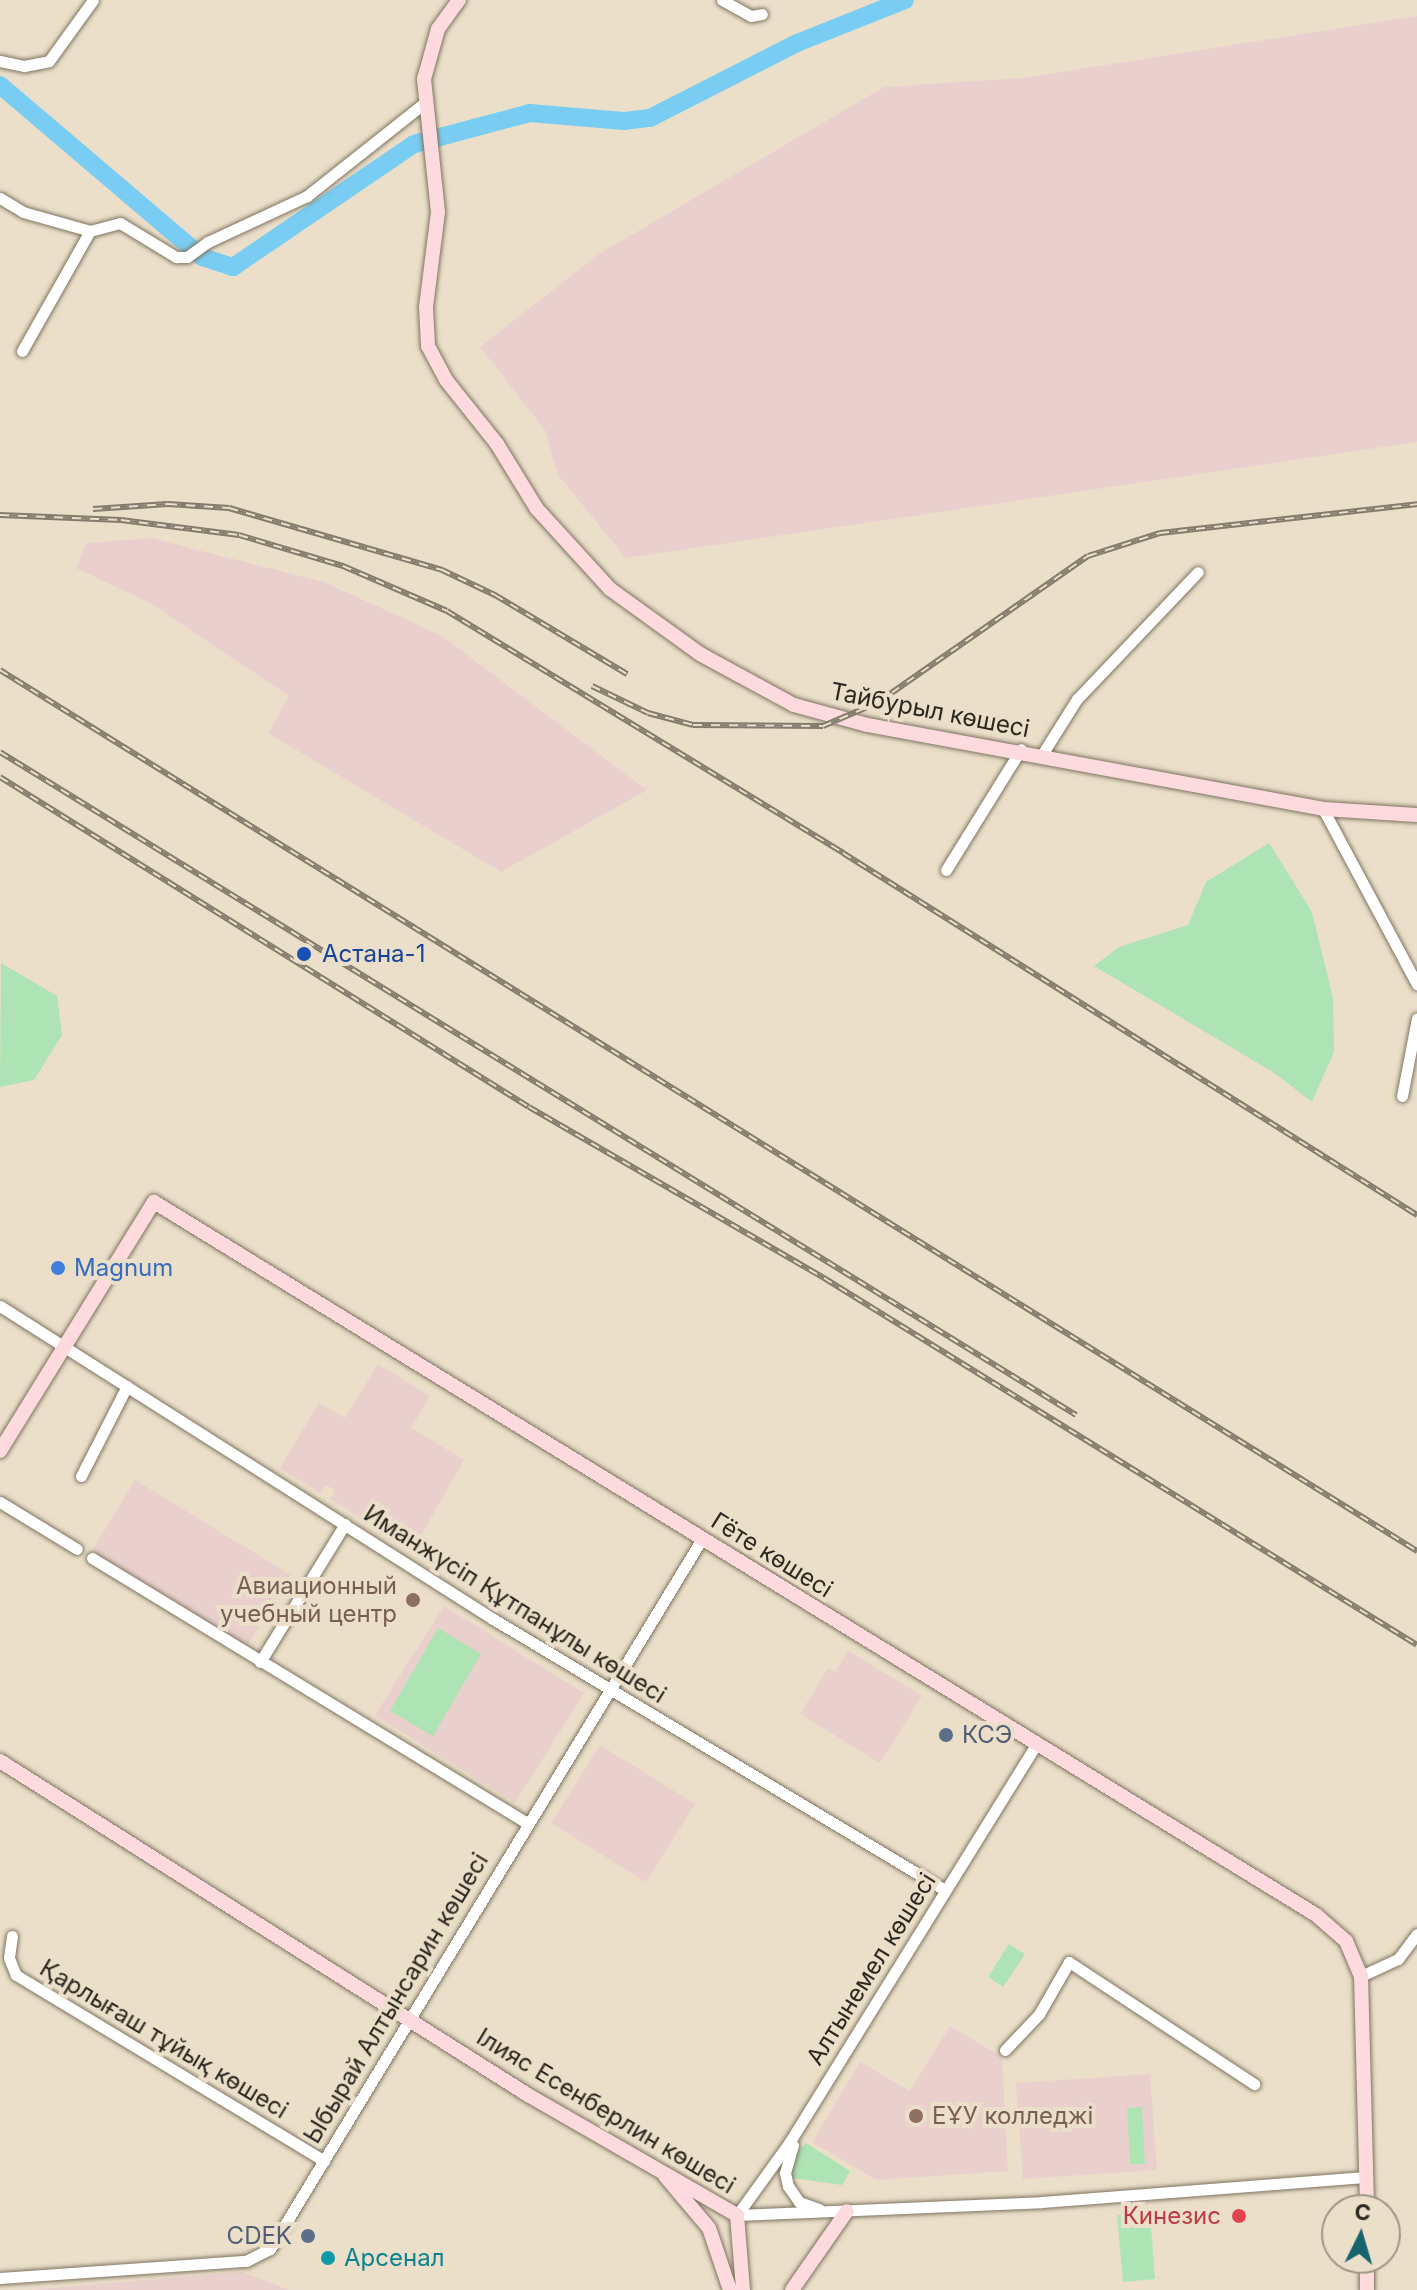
<!DOCTYPE html>
<html>
<head>
<meta charset="utf-8">
<style>
  body { margin:0 }
  #map { position:relative; width:1417px; height:2290px; overflow:hidden; background:#ebdfc9; font-family:Inter,sans-serif }
  div>[style] { position:absolute }
  .industrial>* { inset:0; background:#eacfcf }
  .education>* { inset:0; background:#ead0cc }
  .green>* { inset:0; background:#aee3b3 }
  .river>* { height:18px; margin:-9px; padding:0 9px; transform-origin:9px; border-radius:9px; background:#79cdf2 }
  .roads { filter:drop-shadow(0 0 2px #7e7460) drop-shadow(0 0 2px #7e7460) }
  .minor>* { height:11px; margin:-5.5px; padding:0 5.5px; transform-origin:5.5px; border-radius:5.5px; background:#fff }
  .major>* { height:14px; margin:-7px; padding:0 7px; transform-origin:7px; border-radius:7px; background:#fddadd }
  .rail>* { height:6px; margin-top:-3px; transform-origin:0; background:repeating-linear-gradient(90deg,#ebdfc9 0 9px,#837b6c 0 18px); box-sizing:border-box; border-block:2px solid #837b6c }
  .dots>* { width:22px; height:22px; translate:-50% -50%; box-sizing:border-box; border:4px solid #ebdfc9; border-radius:50% }
  span { translate:-50% -50%; white-space:nowrap; text-align:center; line-height:1.15; -webkit-text-stroke:8px #ebdfc9; paint-order:stroke }
  .street-label { font-size:24px; color:#2c281f }
  .transit-label { font-size:24px; color:#164399 }
  .left { translate:0 -50%; text-align:left }
  .shop-label { font-size:24px; color:#366cbe }
  .education-label { font-size:24px; color:#785e54 }
  .right { translate:-100% -50%; text-align:right }
  .service-label { font-size:24px; color:#4e5e75 }
  .health-label { font-size:24px; color:#be3a42 }
  .culture-label { font-size:24px; color:#0d838f }
  .north { position:absolute; left:1321px; top:2194px; width:80px; height:80px; box-sizing:border-box; background:#ebdfc9; border:2px solid #9f9685; border-radius:50%; rotate:5deg; font-size:22px; font-weight:700; line-height:32px; text-align:center; color:#2c281f }
  .north::after { content:''; display:block; margin:auto; width:28px; height:36px; background:#17636e; clip-path:polygon(50% 0,100% 100%,50% 72%,0 100%) }
</style>
</head>
<body>
<div id="map">
  <div class="industrial">
    <i style="clip-path:polygon(1417px 16px,1417px 442px,626px 558px,558px 475px,545px 430px,480px 347px,599px 254px,884px 87px,1023px 78px)"></i>
    <i style="clip-path:polygon(151px 538px,324px 582px,442px 636px,647px 790px,501px 872px,268px 733px,289px 696px,150px 603px,76px 568px,86px 543px)"></i>
  </div>
  <div class="education">
    <i style="clip-path:polygon(378px 1364px,430px 1396px,411px 1428px,464px 1460px,413px 1549px,330px 1499px,335px 1490px,326px 1485px,320px 1493px,280px 1468px,319px 1403px,345px 1418px)"></i>
    <i style="clip-path:polygon(135px 1480px,291px 1575px,247px 1646px,92px 1551px)"></i>
    <i style="clip-path:polygon(444px 1606px,584px 1693px,515px 1803px,375px 1715px)"></i>
    <i style="clip-path:polygon(849px 1651px,922px 1696px,880px 1763px,800px 1714px,828px 1668px,835px 1672px)"></i>
    <i style="clip-path:polygon(600px 1745px,695px 1804px,646px 1882px,551px 1823px)"></i>
    <i style="clip-path:polygon(950px 2026px,1002px 2057px,1008px 2171px,876px 2180px,812px 2142px,860px 2062px,910px 2091px)"></i>
    <i style="clip-path:polygon(1150px 2074px,1157px 2170px,1023px 2179px,1016px 2083px)"></i>
    <i style="clip-path:polygon(242px 2272px,289px 2290px,28px 2290px)"></i>
  </div>
  <div class="green">
    <i style="clip-path:polygon(1269px 843px,1312px 912px,1333px 998px,1334px 1052px,1312px 1102px,1273px 1072px,1094px 966px,1119px 947px,1188px 925px,1206px 882px)"></i>
    <i style="clip-path:polygon(1px 963px,57px 996px,62px 1035px,34px 1080px,0 1087px)"></i>
    <i style="clip-path:polygon(438px 1628px,481px 1654px,433px 1736px,390px 1711px)"></i>
    <i style="clip-path:polygon(1009px 1944px,1025px 1954px,1003px 1987px,988px 1977px)"></i>
    <i style="clip-path:polygon(1142px 2107px,1145px 2164px,1130px 2164px,1127px 2108px)"></i>
    <i style="clip-path:polygon(806px 2143px,850px 2171px,842px 2185px,792px 2178px,789px 2161px)"></i>
    <i style="clip-path:polygon(1150px 2213px,1155px 2279px,1123px 2282px,1117px 2215px)"></i>
  </div>
  <div class="river">
    <i style="left:0;top:85px;width:265px;rotate:40.4deg"></i>
    <i style="left:202px;top:257px;width:33px;rotate:18deg"></i>
    <i style="left:233px;top:267px;width:219px;rotate:-34.2deg"></i>
    <i style="left:414px;top:144px;width:120px;rotate:-15deg"></i>
    <i style="left:530px;top:113px;width:94px;rotate:4.9deg"></i>
    <i style="left:624px;top:121px;width:26px;rotate:-7deg"></i>
    <i style="left:650px;top:118px;width:165px;rotate:-27deg"></i>
    <i style="left:797px;top:43px;width:116px;rotate:-21.7deg"></i>
  </div>
  <div class="roads">
    <div class="minor">
      <i style="left:722px;top:0;width:33px;rotate:29deg"></i>
      <i style="left:751px;top:16px;width:11px;rotate:-10deg"></i>
      <i style="left:0;top:61px;width:25px;rotate:12deg"></i>
      <i style="left:24px;top:66px;width:25px;rotate:-11deg"></i>
      <i style="left:49px;top:61px;width:75px;rotate:-54.2deg"></i>
      <i style="left:0;top:198px;width:27px;rotate:31deg"></i>
      <i style="left:23px;top:212px;width:70px;rotate:15.8deg"></i>
      <i style="left:22px;top:351px;width:138px;rotate:-60.5deg"></i>
      <i style="left:90px;top:231px;width:31px;rotate:-15deg"></i>
      <i style="left:120px;top:223px;width:66px;rotate:31.3deg"></i>
      <i style="left:176px;top:257px;width:11px"></i>
      <i style="left:187px;top:257px;width:26px;rotate:-36deg"></i>
      <i style="left:208px;top:242px;width:109px;rotate:-24.9deg"></i>
      <i style="left:307px;top:196px;width:148px;rotate:-38.4deg"></i>
      <i style="left:1043px;top:753px;width:64px;rotate:-57.8deg"></i>
      <i style="left:1077px;top:699px;width:175px;rotate:-46.4deg"></i>
      <i style="left:1323px;top:809px;width:199px;rotate:61.8deg"></i>
      <i style="left:946px;top:870px;width:142px;rotate:-58.2deg"></i>
      <i style="left:1402px;top:1096px;width:79px;rotate:-79.1deg"></i>
      <i style="left:0;top:1306px;width:584px;rotate:32.41deg"></i>
      <i style="left:493px;top:1619px;width:527px;rotate:30.95deg"></i>
      <i style="left:81px;top:1476px;width:101px;rotate:-62.9deg"></i>
      <i style="left:0;top:1502px;width:90px;rotate:31.4deg"></i>
      <i style="left:92px;top:1558px;width:509px;rotate:31.35deg"></i>
      <i style="left:260px;top:1662px;width:162px;rotate:-58.4deg"></i>
      <i style="left:12px;top:1936px;width:22px;rotate:98deg"></i>
      <i style="left:9px;top:1958px;width:18px;rotate:68deg"></i>
      <i style="left:16px;top:1975px;width:360px;rotate:31.1deg"></i>
      <i style="left:1361px;top:1976px;width:41px;rotate:-24.7deg"></i>
      <i style="left:1398px;top:1959px;width:31px;rotate:-53deg"></i>
      <i style="left:1005px;top:2050px;width:50px;rotate:-46.6deg"></i>
      <i style="left:1039px;top:2014px;width:60px;rotate:-60deg"></i>
      <i style="left:1069px;top:1962px;width:222px;rotate:33.4deg"></i>
      <i style="left:793px;top:2145px;width:29px;rotate:106deg"></i>
      <i style="left:785px;top:2173px;width:13px;rotate:77deg"></i>
      <i style="left:788px;top:2186px;width:19px;rotate:55deg"></i>
      <i style="left:799px;top:2202px;width:21px;rotate:19deg"></i>
      <i style="left:737px;top:2215px;width:304px;rotate:-2.4deg"></i>
      <i style="left:1041px;top:2202px;width:326px;rotate:-4.4deg"></i>
      <i style="left:737px;top:2215px;width:89px;rotate:-54.2deg"></i>
      <i style="left:789px;top:2143px;width:471px;rotate:-58.2deg"></i>
      <i style="left:0;top:2278px;width:247px;rotate:-4deg"></i>
      <i style="left:246px;top:2261px;width:27px;rotate:-27deg"></i>
      <i style="left:270px;top:2249px;width:833px;rotate:-58.69deg"></i>
    </div>
    <div class="major">
      <i style="left:459px;top:0;width:36px;rotate:126deg"></i>
      <i style="left:438px;top:29px;width:52px;rotate:105.6deg"></i>
      <i style="left:424px;top:79px;width:134px;rotate:84deg"></i>
      <i style="left:438px;top:212px;width:96px;rotate:97.2deg"></i>
      <i style="left:426px;top:307px;width:39px;rotate:87deg"></i>
      <i style="left:428px;top:346px;width:38px;rotate:62deg"></i>
      <i style="left:446px;top:380px;width:82px;rotate:51.4deg"></i>
      <i style="left:497px;top:444px;width:76px;rotate:58.4deg"></i>
      <i style="left:537px;top:509px;width:108px;rotate:47.6deg"></i>
      <i style="left:610px;top:589px;width:111px;rotate:35.8deg"></i>
      <i style="left:700px;top:654px;width:107px;rotate:28.5deg"></i>
      <i style="left:794px;top:705px;width:76px;rotate:15.3deg"></i>
      <i style="left:867px;top:725px;width:464px;rotate:10.4deg"></i>
      <i style="left:1323px;top:809px;width:94px;rotate:3.7deg"></i>
      <i style="left:0;top:1451px;width:293px;rotate:-58.3deg"></i>
      <i style="left:154px;top:1202px;width:1363px;rotate:31.53deg"></i>
      <i style="left:1316px;top:1915px;width:40px;rotate:41deg"></i>
      <i style="left:1346px;top:1941px;width:38px;rotate:67deg"></i>
      <i style="left:1361px;top:1976px;width:234px;rotate:88.5deg"></i>
      <i style="left:0;top:1761px;width:625px;rotate:32.32deg"></i>
      <i style="left:528px;top:2095px;width:241px;rotate:29.9deg"></i>
      <i style="left:737px;top:2215px;width:75px;rotate:85.4deg"></i>
      <i style="left:665px;top:2176px;width:68px;rotate:49.8deg"></i>
      <i style="left:709px;top:2228px;width:65px;rotate:71.3deg"></i>
      <i style="left:1367px;top:2258px;width:32px;rotate:90deg"></i>
      <i style="left:792px;top:2290px;width:96px;rotate:-55.2deg"></i>
    </div>
  </div>
  <div class="rail">
    <i style="left:93px;top:509px;width:75px;rotate:-3.8deg"></i>
    <i style="left:168px;top:504px;width:61px;rotate:3.8deg"></i>
    <i style="left:229px;top:508px;width:222px;rotate:16.2deg"></i>
    <i style="left:442px;top:570px;width:59px;rotate:25.3deg"></i>
    <i style="left:495px;top:595px;width:154px;rotate:30.9deg"></i>
    <i style="left:0;top:515px;width:121px;rotate:2.4deg"></i>
    <i style="left:121px;top:520px;width:119px;rotate:7.2deg"></i>
    <i style="left:239px;top:535px;width:109px;rotate:16.6deg"></i>
    <i style="left:343px;top:566px;width:113px;rotate:23.4deg"></i>
    <i style="left:447px;top:611px;width:464px;rotate:31.4deg"></i>
    <i style="left:843px;top:853px;width:679px;rotate:32.24deg"></i>
    <i style="left:0;top:670px;width:1669px;rotate:31.87deg"></i>
    <i style="left:592px;top:686px;width:62px;rotate:25.7deg"></i>
    <i style="left:648px;top:713px;width:47px;rotate:14.9deg"></i>
    <i style="left:693px;top:725px;width:130px;rotate:0.4deg"></i>
    <i style="left:823px;top:726px;width:59px;rotate:-23.1deg"></i>
    <i style="left:877px;top:703px;width:257px;rotate:-34.9deg"></i>
    <i style="left:1088px;top:556px;width:76px;rotate:-17.7deg"></i>
    <i style="left:1160px;top:533px;width:259px;rotate:-6.4deg"></i>
    <i style="left:0;top:752px;width:1264px;rotate:31.64deg"></i>
    <i style="left:0;top:777px;width:623px;rotate:31.96deg"></i>
    <i style="left:529px;top:1107px;width:341px;rotate:30.1deg"></i>
    <i style="left:824px;top:1278px;width:697px;rotate:31.75deg"></i>
  </div>
  <div class="dots">
    <i style="left:304px;top:954px;background:#1a4fb4"></i>
    <i style="left:58px;top:1268px;background:#3f7fe0"></i>
    <i style="left:413px;top:1600px;background:#8d6e63"></i>
    <i style="left:946px;top:1735px;background:#5c6f8a"></i>
    <i style="left:916px;top:2116px;background:#8d6e63"></i>
    <i style="left:1239px;top:2216px;background:#e0444e"></i>
    <i style="left:308px;top:2236px;background:#5c6f8a"></i>
    <i style="left:328px;top:2258px;background:#0f9aa8"></i>
  </div>
  <div class="street-label">
    <span style="left:930px;top:710px;rotate:11deg">Тайбурыл көшесі</span>
    <span style="left:772px;top:1555px;rotate:32deg">Гёте көшесі</span>
    <span style="left:515px;top:1604px;rotate:32deg">Иманжүсіп Құтпанұлы көшесі</span>
    <span style="left:871px;top:1969px;rotate:-58deg">Алтынемел көшесі</span>
    <span style="left:396px;top:1998px;rotate:-59deg">Ыбырай Алтынсарин көшесі</span>
    <span style="left:164px;top:2039px;rotate:31deg">Қарлығаш тұйық көшесі</span>
    <span style="left:606px;top:2111px;rotate:31deg">Ілияс Есенберлин көшесі</span>
  </div>
  <div class="transit-label">
    <span class="left" style="left:322px;top:954px">Астана-1</span>
  </div>
  <div class="shop-label">
    <span class="left" style="left:74px;top:1268px">Magnum</span>
  </div>
  <div class="education-label">
    <span class="right" style="left:397px;top:1600px">Авиационный<br>учебный центр</span>
    <span class="left" style="left:932px;top:2116px">ЕҰУ колледжі</span>
  </div>
  <div class="service-label">
    <span class="left" style="left:962px;top:1735px">КСЭ</span>
    <span class="right" style="left:292px;top:2236px">CDEK</span>
  </div>
  <div class="health-label">
    <span class="right" style="left:1221px;top:2216px">Кинезис</span>
  </div>
  <div class="culture-label">
    <span class="left" style="left:344px;top:2258px">Арсенал</span>
  </div>
  <div class="north">С</div>
</div>
</body>
</html>
